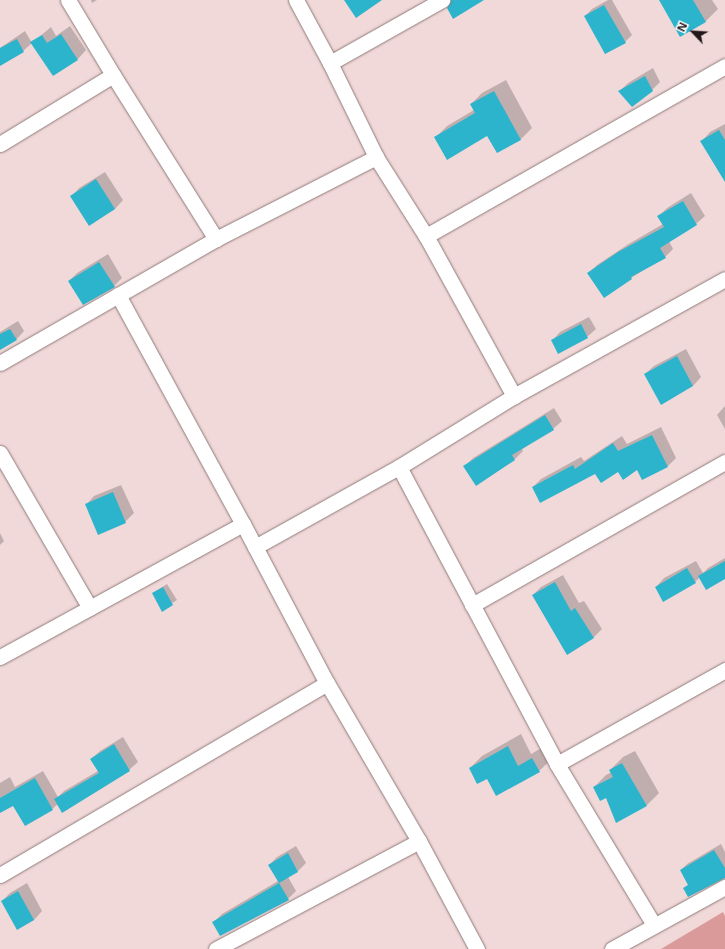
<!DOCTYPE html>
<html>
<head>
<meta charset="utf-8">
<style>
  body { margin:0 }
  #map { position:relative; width:725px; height:949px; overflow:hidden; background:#f1d9d9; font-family:"Noto Sans",sans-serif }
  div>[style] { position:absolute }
  .green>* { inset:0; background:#da9a99 }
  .shadow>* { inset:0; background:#0003 }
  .building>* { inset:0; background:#2cb4cd }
  .roads { filter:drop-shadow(0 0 1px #8f7a79) drop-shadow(0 0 1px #8f7a79) }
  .street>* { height:15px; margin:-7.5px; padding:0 7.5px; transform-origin:7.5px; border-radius:7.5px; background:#fff }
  span { translate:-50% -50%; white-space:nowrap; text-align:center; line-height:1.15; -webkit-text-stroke:3px #fff; paint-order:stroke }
  .north { position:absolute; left:673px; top:12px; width:40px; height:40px; -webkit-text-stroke:3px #fff; paint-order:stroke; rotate:295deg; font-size:11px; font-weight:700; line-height:16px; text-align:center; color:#211919 }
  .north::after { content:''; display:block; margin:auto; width:14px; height:18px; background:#211919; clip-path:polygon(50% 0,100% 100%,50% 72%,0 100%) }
</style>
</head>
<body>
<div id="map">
  <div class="green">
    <i style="clip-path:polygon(723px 912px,725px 916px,725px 949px,661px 949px)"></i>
  </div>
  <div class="shadow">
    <i style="clip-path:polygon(91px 0,97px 0,92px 3px)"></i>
    <i style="clip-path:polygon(608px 0,612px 0,632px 35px,625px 42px,585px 16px,592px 9px)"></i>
    <i style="clip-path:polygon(660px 0,712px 0,718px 9px,705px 22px)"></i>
    <i style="clip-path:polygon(70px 26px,86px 50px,78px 59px,53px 75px,32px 43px,23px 51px,0 59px,0 48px,25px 31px,32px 43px,51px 27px,56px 36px)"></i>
    <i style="clip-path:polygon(653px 68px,660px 82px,652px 90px,620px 91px,628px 83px)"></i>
    <i style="clip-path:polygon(506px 80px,532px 128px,520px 140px,488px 135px,436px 137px,447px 126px,474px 110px,471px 104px,482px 93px)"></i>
    <i style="clip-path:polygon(725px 124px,725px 180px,702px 141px,710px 132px)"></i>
    <i style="clip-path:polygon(105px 172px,123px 200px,115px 209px,89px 225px,71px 197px,79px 188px)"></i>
    <i style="clip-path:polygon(691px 193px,705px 216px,696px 224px,669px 241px,673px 249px,665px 257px,631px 278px,589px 273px,597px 265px,627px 245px,663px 224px,659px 216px,667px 208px)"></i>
    <i style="clip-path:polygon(108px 254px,122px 278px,114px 286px,69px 281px,77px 273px)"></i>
    <i style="clip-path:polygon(589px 317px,596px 329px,587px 337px,552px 341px,560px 332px)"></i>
    <i style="clip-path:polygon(18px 321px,24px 331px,16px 340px,0 349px,0 332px)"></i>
    <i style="clip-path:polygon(686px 349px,701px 377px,693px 386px,661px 403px,645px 374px,654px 366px)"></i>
    <i style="clip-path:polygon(725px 406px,725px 429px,717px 415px)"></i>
    <i style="clip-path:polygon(554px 408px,562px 421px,553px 429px,522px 449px,523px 451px,515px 459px,477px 484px,465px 466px,473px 458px)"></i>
    <i style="clip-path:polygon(661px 427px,676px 458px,668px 466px,643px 479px,637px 469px,596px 473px,533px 487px,541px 479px,581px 457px,584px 461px,622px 436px,627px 444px)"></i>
    <i style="clip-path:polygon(121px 485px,134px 513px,125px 522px,86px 505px,94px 496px)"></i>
    <i style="clip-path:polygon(0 533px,4px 541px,0 545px)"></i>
    <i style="clip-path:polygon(725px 558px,725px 578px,700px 577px,695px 582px,656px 587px,664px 578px,696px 561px,703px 573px,708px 568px)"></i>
    <i style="clip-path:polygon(563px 575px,579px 603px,584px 601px,602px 629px,594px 637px,567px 654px,533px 595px,541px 587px)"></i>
    <i style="clip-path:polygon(167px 584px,177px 600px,162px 610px,153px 593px)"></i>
    <i style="clip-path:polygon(521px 734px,531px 754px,545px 746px,552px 759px,539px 771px,487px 777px,470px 768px,482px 756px)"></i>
    <i style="clip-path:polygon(123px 737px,138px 762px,129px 770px,58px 804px,52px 809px,13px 804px,0 812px,0 783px,10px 777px,15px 787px,43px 771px,58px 797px,64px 791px,98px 771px,91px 759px,100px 751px)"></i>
    <i style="clip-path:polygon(635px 751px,659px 793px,647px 805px,616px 821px,606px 796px,594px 787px,606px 775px,612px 772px,610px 770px,623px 757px)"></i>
    <i style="clip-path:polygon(721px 844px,725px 852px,725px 878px,684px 889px,689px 884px,681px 870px,687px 864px)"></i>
    <i style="clip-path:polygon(296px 846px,306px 863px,298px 871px,288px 877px,296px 891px,288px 899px,213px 923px,222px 914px,278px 881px,269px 865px,277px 857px)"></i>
    <i style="clip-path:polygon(27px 883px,42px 911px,34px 920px,17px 929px,2px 901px,10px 893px)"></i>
  </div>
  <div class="building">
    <i style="clip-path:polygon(344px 0,382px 0,356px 18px)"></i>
    <i style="clip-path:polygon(451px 0,484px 0,453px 19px,447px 8px)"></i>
    <i style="clip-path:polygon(659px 0,693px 0,706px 22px,680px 37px)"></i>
    <i style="clip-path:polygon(604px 5px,626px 43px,605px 54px,584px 16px)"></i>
    <i style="clip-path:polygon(61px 34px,78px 60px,53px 76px,30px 42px,42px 35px,47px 43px)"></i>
    <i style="clip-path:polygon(17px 39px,24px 52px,0 66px,0 48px)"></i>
    <i style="clip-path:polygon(645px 76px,653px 91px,632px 107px,618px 91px)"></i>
    <i style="clip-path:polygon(494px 91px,521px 140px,497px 153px,487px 136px,447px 160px,434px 137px,475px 113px,470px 104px)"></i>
    <i style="clip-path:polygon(719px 130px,725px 140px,725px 182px,700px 141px)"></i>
    <i style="clip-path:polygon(96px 179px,115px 209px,89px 226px,70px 196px)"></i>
    <i style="clip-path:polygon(683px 201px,697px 225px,660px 248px,666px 258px,631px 277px,632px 279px,604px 298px,587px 273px,618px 252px,664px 227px,657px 216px)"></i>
    <i style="clip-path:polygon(99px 262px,115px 287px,83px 305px,68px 281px)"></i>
    <i style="clip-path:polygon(581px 324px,588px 338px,558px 354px,551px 340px)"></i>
    <i style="clip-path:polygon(10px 329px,17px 340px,0 350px,0 334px)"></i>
    <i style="clip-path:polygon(677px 356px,693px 386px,661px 405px,644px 374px)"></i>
    <i style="clip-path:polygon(545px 415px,554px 430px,512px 455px,515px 460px,476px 486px,463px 466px)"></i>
    <i style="clip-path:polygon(652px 435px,668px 467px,642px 480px,637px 470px,623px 480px,618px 472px,601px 483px,595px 474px,540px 503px,532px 487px,573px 465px,575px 469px,613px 443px,618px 451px)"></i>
    <i style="clip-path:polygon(113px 492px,126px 523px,98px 535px,85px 504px)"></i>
    <i style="clip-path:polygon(725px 561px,725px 579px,706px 590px,698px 576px)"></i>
    <i style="clip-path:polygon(687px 568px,696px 583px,663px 602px,655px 587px)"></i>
    <i style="clip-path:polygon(555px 582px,571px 611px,575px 608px,594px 638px,567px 655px,532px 595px)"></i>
    <i style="clip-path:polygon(163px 587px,173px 605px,162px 612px,152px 593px)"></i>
    <i style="clip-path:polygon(114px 744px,130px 771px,62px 813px,54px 799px,99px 773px,90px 759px)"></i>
    <i style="clip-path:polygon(508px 746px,518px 766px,532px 758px,540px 772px,496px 796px,487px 779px,477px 784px,469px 768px)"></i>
    <i style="clip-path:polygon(622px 763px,647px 806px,616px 823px,606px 798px,600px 801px,593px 787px,613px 777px,609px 770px)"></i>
    <i style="clip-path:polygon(35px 778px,53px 810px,25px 826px,13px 806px,0 813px,0 798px)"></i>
    <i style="clip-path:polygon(714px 850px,725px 868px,725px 878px,688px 897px,683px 888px,688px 885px,680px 870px)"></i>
    <i style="clip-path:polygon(288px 853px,298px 872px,279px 883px,268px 865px)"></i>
    <i style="clip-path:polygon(279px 883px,289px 900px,220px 936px,212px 922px)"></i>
    <i style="clip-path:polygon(18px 891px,34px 920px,17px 930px,1px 901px)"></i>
  </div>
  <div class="roads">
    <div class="street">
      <i style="left:68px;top:0;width:87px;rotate:59deg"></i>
      <i style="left:113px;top:75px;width:194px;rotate:57.9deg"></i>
      <i style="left:296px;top:0;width:72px;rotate:61.6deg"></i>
      <i style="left:330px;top:63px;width:105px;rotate:63.9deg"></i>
      <i style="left:376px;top:157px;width:93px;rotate:57.7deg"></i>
      <i style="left:426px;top:236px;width:183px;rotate:61.2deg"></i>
      <i style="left:330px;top:63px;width:129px;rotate:-29.4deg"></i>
      <i style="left:0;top:144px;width:132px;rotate:-31.4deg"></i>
      <i style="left:426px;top:236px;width:344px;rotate:-29.6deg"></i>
      <i style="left:118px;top:295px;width:261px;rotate:61.4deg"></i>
      <i style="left:243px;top:524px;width:180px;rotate:62.2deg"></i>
      <i style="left:327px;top:683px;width:183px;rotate:59.8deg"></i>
      <i style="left:419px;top:841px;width:123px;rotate:61.8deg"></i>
      <i style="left:0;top:363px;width:249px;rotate:-29.9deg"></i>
      <i style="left:216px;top:239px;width:180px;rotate:-27.1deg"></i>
      <i style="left:0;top:453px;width:179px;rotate:59.9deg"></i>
      <i style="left:255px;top:547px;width:165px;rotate:-29.1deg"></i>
      <i style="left:472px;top:605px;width:291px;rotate:-29.5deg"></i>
      <i style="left:0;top:657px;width:277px;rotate:-28.7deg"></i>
      <i style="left:557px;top:764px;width:193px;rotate:-29.2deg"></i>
      <i style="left:0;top:875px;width:379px;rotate:-30.4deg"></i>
      <i style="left:654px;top:925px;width:188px;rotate:-121.1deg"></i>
      <i style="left:557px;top:764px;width:336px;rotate:-118deg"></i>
      <i style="left:399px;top:467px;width:135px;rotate:-31.7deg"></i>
      <i style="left:514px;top:396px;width:241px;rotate:-29deg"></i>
      <i style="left:216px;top:949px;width:230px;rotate:-28deg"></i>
      <i style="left:612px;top:949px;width:129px;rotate:-28.8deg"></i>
    </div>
  </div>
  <div class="north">N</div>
</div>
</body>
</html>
